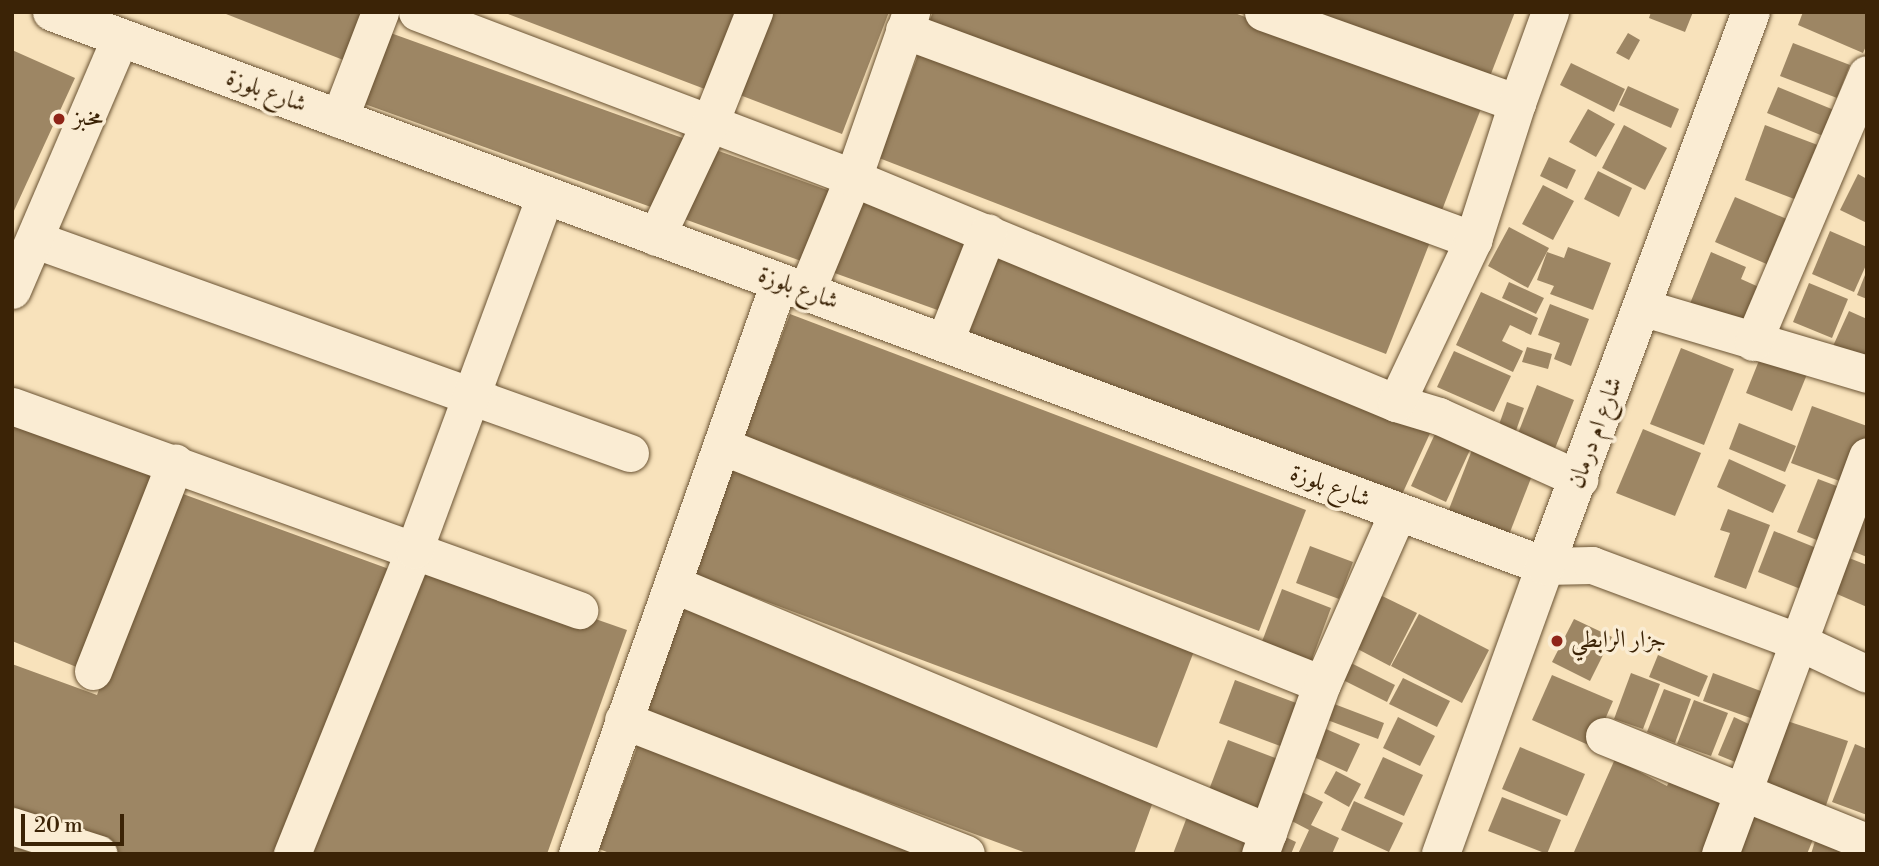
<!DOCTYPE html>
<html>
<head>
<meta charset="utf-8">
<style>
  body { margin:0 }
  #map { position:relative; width:1879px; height:866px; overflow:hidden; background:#f8e2bb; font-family:"Libre Bodoni",Amiri,serif }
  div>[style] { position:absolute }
  .building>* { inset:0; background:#9d8664 }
  .roads { filter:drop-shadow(0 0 2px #6a5333) drop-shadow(0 0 2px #6a5333) }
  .street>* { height:37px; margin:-18.5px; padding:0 18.5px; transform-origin:18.5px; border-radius:18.5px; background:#faecd3 }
  .secondary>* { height:38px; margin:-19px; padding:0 19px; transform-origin:19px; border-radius:19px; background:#faecd3 }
  .dots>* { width:19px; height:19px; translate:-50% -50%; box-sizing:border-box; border:4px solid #faecd3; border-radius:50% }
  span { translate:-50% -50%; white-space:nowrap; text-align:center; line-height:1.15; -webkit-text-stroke:7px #faecd3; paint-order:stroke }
  .street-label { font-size:24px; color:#3b2306 }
  .poi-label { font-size:24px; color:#3b2306 }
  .left { translate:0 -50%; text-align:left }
  .frame { position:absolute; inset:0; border:14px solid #3b2306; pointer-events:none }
  .scale { position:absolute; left:21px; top:814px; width:103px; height:32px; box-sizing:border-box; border:4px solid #3b2306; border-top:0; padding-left:9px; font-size:21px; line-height:24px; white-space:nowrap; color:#3b2306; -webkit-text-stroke:5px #faecd3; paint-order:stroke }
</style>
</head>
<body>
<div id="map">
  <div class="building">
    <i style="clip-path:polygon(221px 12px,371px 12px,351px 63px)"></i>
    <i style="clip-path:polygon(503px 12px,741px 12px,710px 91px)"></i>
    <i style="clip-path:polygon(763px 12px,889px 12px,842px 134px,732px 92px)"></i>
    <i style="clip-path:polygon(933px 12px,1232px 12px,1482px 106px,1439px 218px,927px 27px)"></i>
    <i style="clip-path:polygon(1301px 12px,1515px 12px,1487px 84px)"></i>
    <i style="clip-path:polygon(1651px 12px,1693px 12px,1685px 32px,1649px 18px)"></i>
    <i style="clip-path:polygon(1803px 12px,1867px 12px,1867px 44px,1863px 53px,1798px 25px)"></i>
    <i style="clip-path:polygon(385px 31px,969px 241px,943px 312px,359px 102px)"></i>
    <i style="clip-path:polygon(1628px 33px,1640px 40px,1629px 60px,1616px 53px)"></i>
    <i style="clip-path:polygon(923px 42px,1432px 237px,1386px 354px,879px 158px)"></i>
    <i style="clip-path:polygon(1793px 43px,1850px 65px,1837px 98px,1780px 76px)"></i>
    <i style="clip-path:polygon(12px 50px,75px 78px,12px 215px)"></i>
    <i style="clip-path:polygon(1571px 63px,1625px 89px,1614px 112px,1560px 85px)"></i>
    <i style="clip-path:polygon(1628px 86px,1679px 109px,1671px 128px,1619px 105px)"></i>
    <i style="clip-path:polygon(1778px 87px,1834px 110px,1823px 136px,1767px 113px)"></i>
    <i style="clip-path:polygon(1588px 109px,1615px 124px,1596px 157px,1569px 142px)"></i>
    <i style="clip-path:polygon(1624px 125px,1667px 148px,1645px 190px,1602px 168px)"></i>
    <i style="clip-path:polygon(1765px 125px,1823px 147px,1802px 202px,1745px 180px)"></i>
    <i style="clip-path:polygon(1549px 157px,1576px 170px,1567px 189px,1540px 176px)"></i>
    <i style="clip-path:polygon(1598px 171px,1632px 188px,1619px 217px,1584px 199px)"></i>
    <i style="clip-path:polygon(1858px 174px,1867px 179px,1867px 223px,1840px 210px)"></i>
    <i style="clip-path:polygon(1543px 185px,1574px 201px,1553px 240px,1522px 224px)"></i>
    <i style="clip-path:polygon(1735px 197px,1796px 223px,1776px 268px,1715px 242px)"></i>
    <i style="clip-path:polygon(1509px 227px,1549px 248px,1528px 288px,1488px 266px)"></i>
    <i style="clip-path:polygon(1830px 231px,1867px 247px,1867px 263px,1854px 292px,1812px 274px)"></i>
    <i style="clip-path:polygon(1568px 247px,1611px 263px,1593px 310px,1550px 294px,1554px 286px,1537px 280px,1547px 252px,1564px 258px)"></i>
    <i style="clip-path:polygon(1001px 250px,1432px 429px,1399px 501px,969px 332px)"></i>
    <i style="clip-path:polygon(1711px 252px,1746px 267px,1741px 279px,1770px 292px,1753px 332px,1689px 306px)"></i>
    <i style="clip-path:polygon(1867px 270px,1867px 299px,1857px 295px)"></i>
    <i style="clip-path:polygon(1509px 282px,1544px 298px,1536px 314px,1502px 298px)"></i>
    <i style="clip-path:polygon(1809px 283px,1848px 299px,1832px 338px,1793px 322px)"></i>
    <i style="clip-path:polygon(1481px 292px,1538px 318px,1531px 335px,1510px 325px,1502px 341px,1523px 351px,1513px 372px,1456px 345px)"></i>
    <i style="clip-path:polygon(1550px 304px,1589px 319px,1571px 366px,1554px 359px,1560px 343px,1538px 335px)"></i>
    <i style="clip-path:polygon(1849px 311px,1867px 319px,1867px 364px,1833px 346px)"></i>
    <i style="clip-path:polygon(790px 314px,1306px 510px,1259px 631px,744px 436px)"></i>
    <i style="clip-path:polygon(1527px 347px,1552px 354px,1548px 369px,1522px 362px)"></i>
    <i style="clip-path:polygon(1681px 348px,1734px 369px,1704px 445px,1650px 424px)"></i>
    <i style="clip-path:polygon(1764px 348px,1810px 367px,1792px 411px,1746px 393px)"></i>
    <i style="clip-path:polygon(1454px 351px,1511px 376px,1494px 412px,1437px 387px)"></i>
    <i style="clip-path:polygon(1537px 385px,1574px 400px,1554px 451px,1517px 436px)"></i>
    <i style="clip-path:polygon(1507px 402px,1524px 408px,1512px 442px,1495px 436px)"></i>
    <i style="clip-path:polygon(1812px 406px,1867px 426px,1867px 449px,1853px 486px,1791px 463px)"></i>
    <i style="clip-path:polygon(12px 422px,164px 473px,84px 670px,12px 641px)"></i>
    <i style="clip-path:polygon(1440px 423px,1475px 439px,1446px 502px,1411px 486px)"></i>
    <i style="clip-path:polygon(1739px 423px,1796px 446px,1785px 472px,1729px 449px)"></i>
    <i style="clip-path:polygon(1643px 429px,1701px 453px,1675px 516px,1616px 493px)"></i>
    <i style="clip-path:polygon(1472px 450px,1533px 473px,1505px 545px,1444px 522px)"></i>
    <i style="clip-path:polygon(1729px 459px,1786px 485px,1773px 513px,1717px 487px)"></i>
    <i style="clip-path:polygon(734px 464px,1199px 638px,1157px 748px,693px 574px)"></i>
    <i style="clip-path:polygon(1818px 479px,1850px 491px,1829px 545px,1797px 532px)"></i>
    <i style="clip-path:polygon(172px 490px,389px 569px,284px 854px,123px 854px,12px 813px,12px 664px,97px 695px)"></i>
    <i style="clip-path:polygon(1867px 501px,1867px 557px,1847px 549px)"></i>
    <i style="clip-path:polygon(1728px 509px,1770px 525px,1746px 589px,1714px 577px,1730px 533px,1720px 530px)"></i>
    <i style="clip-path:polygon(1774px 531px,1824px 551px,1808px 592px,1758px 572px)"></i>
    <i style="clip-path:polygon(1310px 546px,1353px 562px,1339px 599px,1296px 583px)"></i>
    <i style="clip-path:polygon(1844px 556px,1867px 565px,1867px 607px,1830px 591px)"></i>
    <i style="clip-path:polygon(418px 557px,627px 630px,547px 854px,313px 854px)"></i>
    <i style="clip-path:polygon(1282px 589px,1331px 608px,1308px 670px,1258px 652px)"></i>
    <i style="clip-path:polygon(1374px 592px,1417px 613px,1390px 666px,1348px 644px)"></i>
    <i style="clip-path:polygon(684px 601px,1162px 777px,1134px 854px,1029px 854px,643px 712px)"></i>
    <i style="clip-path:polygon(1419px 614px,1489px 650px,1462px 703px,1391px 666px)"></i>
    <i style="clip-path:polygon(1574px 619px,1612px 637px,1590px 681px,1552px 662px)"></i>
    <i style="clip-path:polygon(1658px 655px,1708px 676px,1699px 697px,1649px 677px)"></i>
    <i style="clip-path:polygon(1347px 661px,1395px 685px,1387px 702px,1339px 678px)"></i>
    <i style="clip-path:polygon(1631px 673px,1660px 684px,1643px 729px,1614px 719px)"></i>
    <i style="clip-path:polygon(1713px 673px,1766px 693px,1756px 720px,1703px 701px)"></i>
    <i style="clip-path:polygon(1552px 675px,1613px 701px,1593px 747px,1532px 720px)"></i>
    <i style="clip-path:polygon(1403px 678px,1450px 701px,1437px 727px,1389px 704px)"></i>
    <i style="clip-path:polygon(1235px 680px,1299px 704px,1283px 747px,1219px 723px)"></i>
    <i style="clip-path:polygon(1664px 689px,1691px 699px,1675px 743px,1647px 732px)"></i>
    <i style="clip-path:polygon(1694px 700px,1728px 713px,1711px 756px,1677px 744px)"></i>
    <i style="clip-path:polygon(1329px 702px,1384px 723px,1378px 739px,1322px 718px)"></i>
    <i style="clip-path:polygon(1398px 717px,1435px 736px,1420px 766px,1383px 748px)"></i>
    <i style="clip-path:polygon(1734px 717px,1755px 727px,1740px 764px,1718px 755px)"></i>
    <i style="clip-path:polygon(1784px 720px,1848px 741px,1822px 817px,1759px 796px)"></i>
    <i style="clip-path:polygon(1317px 725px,1360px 744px,1347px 772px,1305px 753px)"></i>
    <i style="clip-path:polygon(1228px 740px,1278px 759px,1257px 814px,1207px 795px)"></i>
    <i style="clip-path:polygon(639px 742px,946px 853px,612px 854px,599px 849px)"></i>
    <i style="clip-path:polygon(1855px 744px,1867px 749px,1867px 815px,1832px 802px)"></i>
    <i style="clip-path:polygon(1520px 747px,1585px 774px,1567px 816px,1502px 789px)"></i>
    <i style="clip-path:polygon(1383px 757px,1423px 775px,1404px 816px,1364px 798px)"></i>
    <i style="clip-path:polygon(1615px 759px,1667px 786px,1673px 774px,1729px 798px,1704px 854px,1574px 852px)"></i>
    <i style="clip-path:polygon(1336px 771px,1361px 784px,1349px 807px,1324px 793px)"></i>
    <i style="clip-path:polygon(1298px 790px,1323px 802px,1311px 825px,1339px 838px,1332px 854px,1298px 854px,1309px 830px,1284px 817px)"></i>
    <i style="clip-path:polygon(1502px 797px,1561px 820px,1547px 854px,1488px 831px)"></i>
    <i style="clip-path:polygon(1354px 801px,1403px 823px,1389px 852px,1341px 830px)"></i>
    <i style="clip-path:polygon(1190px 809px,1255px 834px,1247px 854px,1173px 854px)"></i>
    <i style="clip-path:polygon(1752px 812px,1814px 837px,1807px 854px,1735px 854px)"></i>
    <i style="clip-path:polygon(1275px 832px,1296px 842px,1291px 854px,1265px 854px)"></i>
    <i style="clip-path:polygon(1816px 838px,1851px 854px,1811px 854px)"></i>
    <i style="clip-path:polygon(12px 846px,32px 853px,32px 854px,12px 854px)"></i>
  </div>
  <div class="roads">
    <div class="street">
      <i style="left:417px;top:12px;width:467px;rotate:20.8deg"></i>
      <i style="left:853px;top:178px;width:588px;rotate:22.51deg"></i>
      <i style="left:1396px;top:403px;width:45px;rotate:16.8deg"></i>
      <i style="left:1439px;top:416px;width:154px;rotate:24.2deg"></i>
      <i style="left:1263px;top:12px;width:270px;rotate:19.7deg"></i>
      <i style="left:904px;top:30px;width:607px;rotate:20.26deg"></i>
      <i style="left:339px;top:119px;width:115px;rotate:-69deg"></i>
      <i style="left:656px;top:237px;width:124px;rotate:-64.7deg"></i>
      <i style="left:709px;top:125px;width:122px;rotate:-68.3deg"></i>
      <i style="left:36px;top:240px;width:631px;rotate:19.73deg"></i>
      <i style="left:12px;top:290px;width:274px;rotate:-66.8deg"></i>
      <i style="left:806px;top:292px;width:123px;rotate:-67.6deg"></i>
      <i style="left:853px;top:178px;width:176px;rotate:-70.7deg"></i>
      <i style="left:1641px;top:307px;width:236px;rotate:16.5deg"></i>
      <i style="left:1753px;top:342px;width:291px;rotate:-67deg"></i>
      <i style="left:944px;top:343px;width:119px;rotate:-68.4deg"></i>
      <i style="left:1396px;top:403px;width:180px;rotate:-64.7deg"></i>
      <i style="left:1473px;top:240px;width:144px;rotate:-72.2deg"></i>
      <i style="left:1517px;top:103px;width:97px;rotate:-70.1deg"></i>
      <i style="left:12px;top:406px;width:603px;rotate:19.79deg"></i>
      <i style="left:722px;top:446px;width:645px;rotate:21.64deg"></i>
      <i style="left:1545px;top:566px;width:47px;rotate:-1.2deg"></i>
      <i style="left:1592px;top:565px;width:221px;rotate:20.4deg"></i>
      <i style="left:1799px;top:642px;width:75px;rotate:25.2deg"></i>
      <i style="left:673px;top:584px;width:645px;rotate:22.63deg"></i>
      <i style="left:93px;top:671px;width:224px;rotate:-68.5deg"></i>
      <i style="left:623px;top:720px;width:368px;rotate:21.3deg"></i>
      <i style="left:1604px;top:736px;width:284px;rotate:22deg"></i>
      <i style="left:12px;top:826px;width:91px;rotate:17.8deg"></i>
      <i style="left:292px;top:854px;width:328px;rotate:-68.1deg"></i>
      <i style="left:414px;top:550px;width:378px;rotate:-69.7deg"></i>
      <i style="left:577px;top:854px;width:607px;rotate:-70.55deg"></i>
      <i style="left:1260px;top:854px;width:181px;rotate:-70deg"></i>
      <i style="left:1322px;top:684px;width:188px;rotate:-66.2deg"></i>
      <i style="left:1720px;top:854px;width:424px;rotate:-69.7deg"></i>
    </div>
    <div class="secondary">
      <i style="left:52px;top:12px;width:1592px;rotate:20.36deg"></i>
      <i style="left:1441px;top:854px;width:306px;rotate:-70.1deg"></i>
      <i style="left:1545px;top:566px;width:591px;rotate:-69.6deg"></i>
    </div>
  </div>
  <div class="dots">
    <i style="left:59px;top:119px;background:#8f2418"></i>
    <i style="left:1557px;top:641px;background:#8f2418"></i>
  </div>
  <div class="street-label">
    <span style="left:266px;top:92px;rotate:20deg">شارع بلوزة</span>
    <span style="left:798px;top:289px;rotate:20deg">شارع بلوزة</span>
    <span style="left:1596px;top:433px;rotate:-70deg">شارع ام درمان</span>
    <span style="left:1330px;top:487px;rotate:20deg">شارع بلوزة</span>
  </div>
  <div class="poi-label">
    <span class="left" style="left:73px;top:119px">مخبز</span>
    <span class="left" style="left:1571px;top:641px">جزار الرابطي</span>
  </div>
  <div class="frame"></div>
  <div class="scale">20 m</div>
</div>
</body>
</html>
